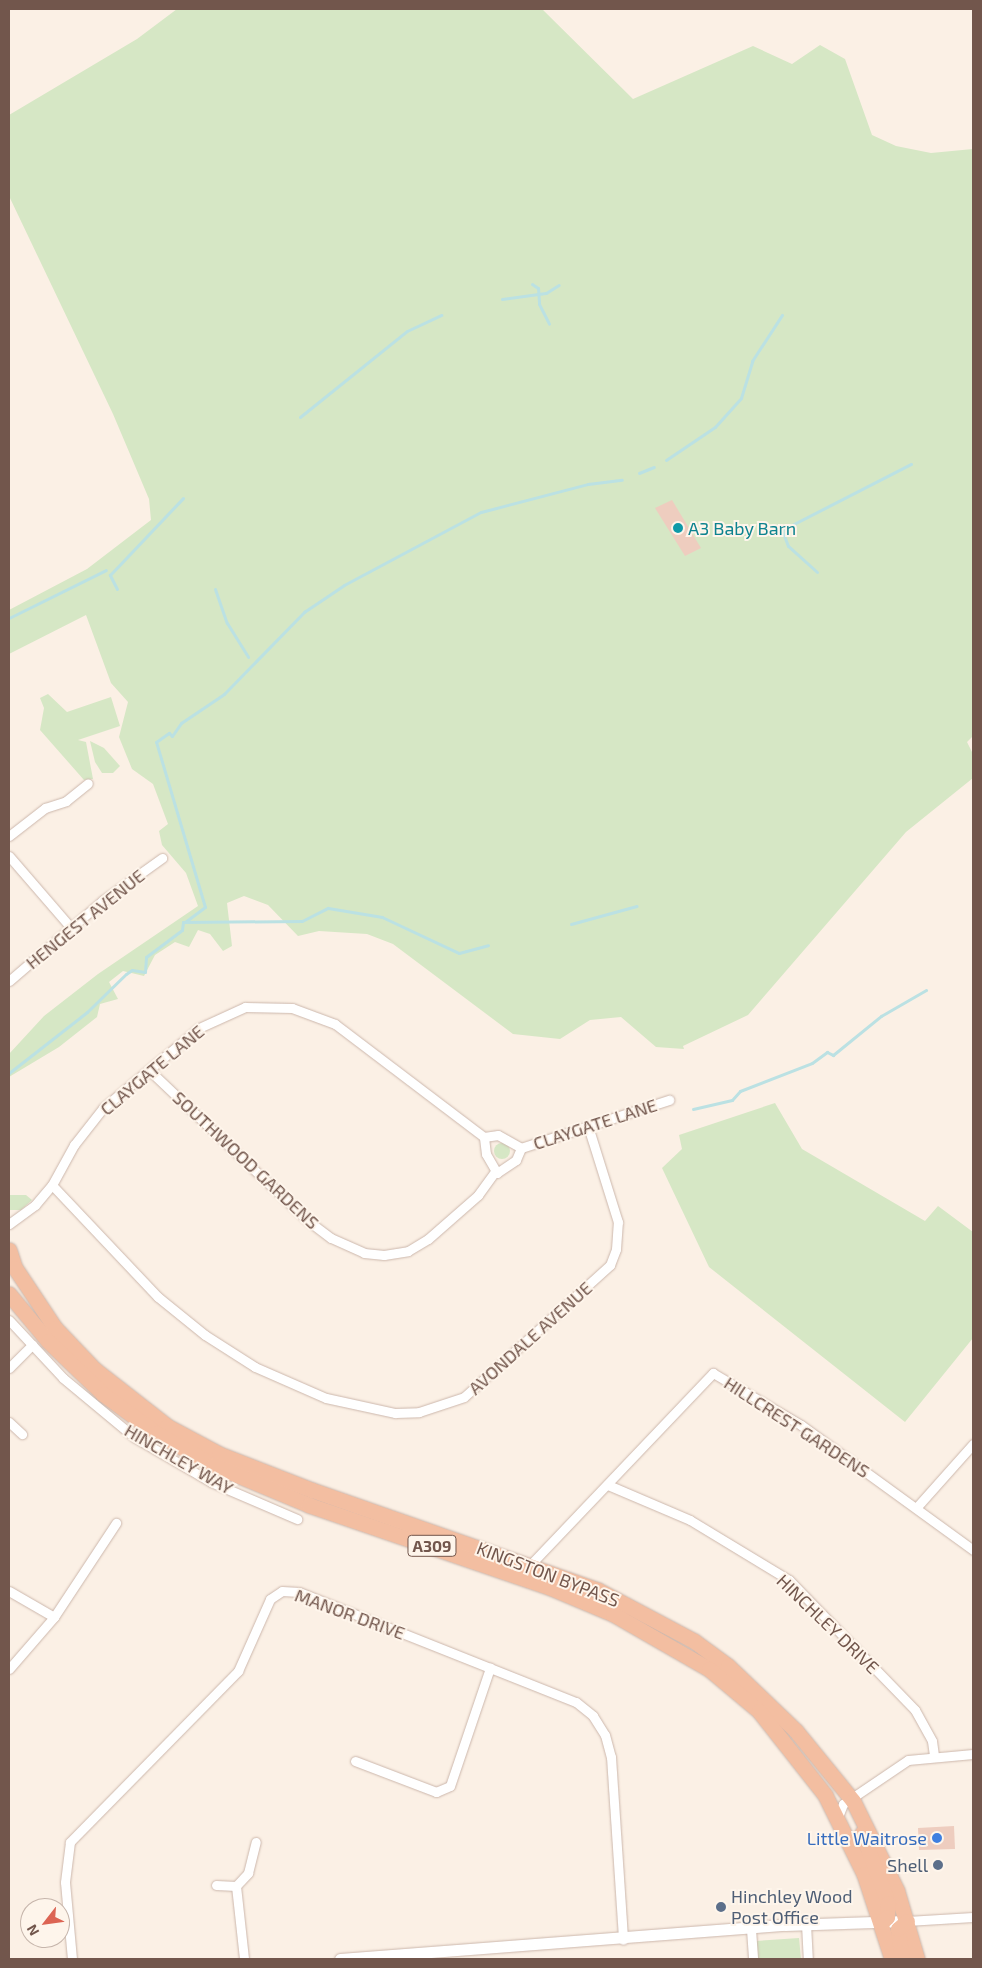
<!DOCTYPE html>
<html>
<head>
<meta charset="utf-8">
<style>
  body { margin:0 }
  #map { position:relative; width:982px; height:1968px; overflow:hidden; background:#fbf0e5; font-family:"Exo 2",sans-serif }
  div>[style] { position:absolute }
  .green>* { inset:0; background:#d6e7c5 }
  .round { border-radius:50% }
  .stream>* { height:3px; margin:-1.5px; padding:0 1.5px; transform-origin:1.5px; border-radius:1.5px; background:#bbe1e3 }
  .building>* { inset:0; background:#eecdbf }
  .roads { filter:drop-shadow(0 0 1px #ccb7ac) drop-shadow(0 0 1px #ccb7ac) }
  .minor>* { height:9px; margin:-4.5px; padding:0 4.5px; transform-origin:4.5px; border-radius:4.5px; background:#fff }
  .tertiary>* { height:11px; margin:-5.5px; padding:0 5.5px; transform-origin:5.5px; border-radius:5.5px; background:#fff }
  .trunk>* { height:15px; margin:-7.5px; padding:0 7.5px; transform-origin:7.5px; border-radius:7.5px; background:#f3bea1 }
  .dots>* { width:14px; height:14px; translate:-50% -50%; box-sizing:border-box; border:2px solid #fef5eb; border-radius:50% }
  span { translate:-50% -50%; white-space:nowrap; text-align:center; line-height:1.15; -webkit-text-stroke:4px #fef5eb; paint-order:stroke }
  .shield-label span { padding:1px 4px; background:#fef5eb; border:1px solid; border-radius:4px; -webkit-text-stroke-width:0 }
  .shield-label { font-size:16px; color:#72564c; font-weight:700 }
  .culture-label { font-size:18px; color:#0d838f }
  .left { translate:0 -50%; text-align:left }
  .street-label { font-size:18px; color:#72564c }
  .shop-label { font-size:18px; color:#366cbe }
  .right { translate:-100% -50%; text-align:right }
  .service-label { font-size:18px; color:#4e5e75 }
  .frame { position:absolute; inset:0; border:10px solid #72564c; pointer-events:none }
  .north { position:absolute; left:20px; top:1898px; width:50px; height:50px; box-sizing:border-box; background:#fef5eb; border:1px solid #c6b5ab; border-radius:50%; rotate:240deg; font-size:14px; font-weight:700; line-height:20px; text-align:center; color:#72564c }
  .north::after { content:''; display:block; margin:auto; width:18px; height:22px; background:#dc6453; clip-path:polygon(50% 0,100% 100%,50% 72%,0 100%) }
</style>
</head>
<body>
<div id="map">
  <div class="green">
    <i style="clip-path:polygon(177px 9px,542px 9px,633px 99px,753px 46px,792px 64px,820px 45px,845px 59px,872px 135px,896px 146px,931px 153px,973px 149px,973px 736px,967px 742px,973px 754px,973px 778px,906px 832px,748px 1015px,683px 1046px,684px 1049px,656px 1047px,621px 1017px,590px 1020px,560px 1039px,513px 1034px,393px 944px,367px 934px,319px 931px,298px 936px,268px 905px,244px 896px,227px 903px,232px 946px,223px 951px,210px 934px,198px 930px,189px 947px,175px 942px,155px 955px,144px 976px,123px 971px,109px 982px,118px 999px,100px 1004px,97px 1017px,59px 1047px,9px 1077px,9px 1054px,44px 1016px,98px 974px,198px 906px,186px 873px,162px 845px,159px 831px,168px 824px,153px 784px,132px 769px,119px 737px,128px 702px,111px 683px,86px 615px,9px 654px,9px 610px,87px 569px,151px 520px,149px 499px,113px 414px,9px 196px,9px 115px,137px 39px)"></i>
    <i style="clip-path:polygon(48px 694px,67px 712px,111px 697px,120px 726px,78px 740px,86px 742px,93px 779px,84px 780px,40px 730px,44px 708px,40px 698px)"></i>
    <i style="clip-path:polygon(90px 741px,104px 748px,120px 766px,113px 773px,102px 773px,95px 762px)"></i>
    <i style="clip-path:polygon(775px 1103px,802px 1149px,925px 1221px,938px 1206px,973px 1232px,973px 1338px,905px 1422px,709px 1267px,662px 1168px,682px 1149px,679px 1135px)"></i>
    <i class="round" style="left:494px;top:1143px;width:16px;height:16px"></i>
    <i style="clip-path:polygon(9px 1195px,26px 1195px,32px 1200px,21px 1210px,9px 1210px)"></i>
    <i style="clip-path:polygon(799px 1938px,801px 1959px,758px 1959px,756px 1941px)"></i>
  </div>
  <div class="stream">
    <i style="left:532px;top:284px;width:7px;rotate:34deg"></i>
    <i style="left:538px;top:288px;width:16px;rotate:86deg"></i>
    <i style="left:539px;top:304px;width:22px;rotate:63deg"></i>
    <i style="left:502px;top:299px;width:44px;rotate:-7.8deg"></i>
    <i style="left:546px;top:293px;width:15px;rotate:-32deg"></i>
    <i style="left:300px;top:417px;width:137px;rotate:-38.8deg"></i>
    <i style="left:407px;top:331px;width:38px;rotate:-25deg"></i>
    <i style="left:666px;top:460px;width:59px;rotate:-34deg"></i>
    <i style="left:715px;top:427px;width:39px;rotate:-48deg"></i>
    <i style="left:741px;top:398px;width:39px;rotate:-73deg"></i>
    <i style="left:752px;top:361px;width:55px;rotate:-56.9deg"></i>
    <i style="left:639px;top:473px;width:16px;rotate:-22deg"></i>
    <i style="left:817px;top:572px;width:39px;rotate:-138deg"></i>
    <i style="left:788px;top:546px;width:17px;rotate:-111deg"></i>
    <i style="left:782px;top:530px;width:145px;rotate:-27.1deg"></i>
    <i style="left:117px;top:589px;width:16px;rotate:-117deg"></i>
    <i style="left:110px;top:575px;width:106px;rotate:-46.5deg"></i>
    <i style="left:215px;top:589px;width:36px;rotate:71deg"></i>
    <i style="left:227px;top:623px;width:40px;rotate:58deg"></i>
    <i style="left:9px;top:618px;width:108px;rotate:-26.3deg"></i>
    <i style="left:185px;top:922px;width:25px;rotate:-37deg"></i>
    <i style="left:205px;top:907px;width:172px;rotate:-106.5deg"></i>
    <i style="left:156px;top:742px;width:16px;rotate:-35deg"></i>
    <i style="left:169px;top:733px;width:4px;rotate:45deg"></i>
    <i style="left:172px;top:736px;width:16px;rotate:-55deg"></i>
    <i style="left:181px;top:723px;width:52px;rotate:-34deg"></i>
    <i style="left:224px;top:694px;width:115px;rotate:-45.7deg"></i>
    <i style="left:304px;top:612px;width:48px;rotate:-34deg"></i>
    <i style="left:344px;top:585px;width:155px;rotate:-28.1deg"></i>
    <i style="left:481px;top:512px;width:111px;rotate:-14.7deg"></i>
    <i style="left:588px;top:484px;width:34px;rotate:-7deg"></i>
    <i style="left:571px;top:924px;width:68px;rotate:-15.3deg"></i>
    <i style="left:9px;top:1073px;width:99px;rotate:-38deg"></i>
    <i style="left:87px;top:1012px;width:54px;rotate:-44.3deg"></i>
    <i style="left:126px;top:974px;width:7px;rotate:-34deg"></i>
    <i style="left:132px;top:970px;width:13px;rotate:9deg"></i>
    <i style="left:145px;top:972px;width:15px;rotate:-86deg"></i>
    <i style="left:146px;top:957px;width:45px;rotate:-36.9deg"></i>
    <i style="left:182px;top:930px;width:8px;rotate:-83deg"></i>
    <i style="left:183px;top:922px;width:119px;rotate:-0.5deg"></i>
    <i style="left:302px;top:921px;width:29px;rotate:-27deg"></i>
    <i style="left:328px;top:908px;width:55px;rotate:9.5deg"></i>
    <i style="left:382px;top:917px;width:85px;rotate:25.1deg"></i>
    <i style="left:459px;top:953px;width:30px;rotate:-15deg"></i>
    <i style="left:693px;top:1109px;width:40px;rotate:-13deg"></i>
    <i style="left:732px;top:1100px;width:12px;rotate:-48deg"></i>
    <i style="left:740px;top:1091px;width:77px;rotate:-21.3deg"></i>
    <i style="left:812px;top:1063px;width:19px;rotate:-36deg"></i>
    <i style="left:827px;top:1052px;width:7px;rotate:27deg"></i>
    <i style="left:833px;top:1055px;width:62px;rotate:-39.1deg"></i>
    <i style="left:881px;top:1016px;width:52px;rotate:-30deg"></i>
  </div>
  <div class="building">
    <i style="clip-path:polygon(672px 500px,701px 548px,685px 556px,655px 508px)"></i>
    <i style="clip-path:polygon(954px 1826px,955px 1849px,919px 1850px,918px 1828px)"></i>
  </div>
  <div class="roads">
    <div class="minor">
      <i style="left:9px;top:836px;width:46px;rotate:-37.9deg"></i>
      <i style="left:45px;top:808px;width:22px;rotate:-18deg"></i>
      <i style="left:66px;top:801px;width:28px;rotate:-39deg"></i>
      <i style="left:9px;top:856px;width:96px;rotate:49.2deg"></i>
      <i style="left:9px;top:981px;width:123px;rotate:-40.7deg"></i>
      <i style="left:102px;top:901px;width:74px;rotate:-35.6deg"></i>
      <i style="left:149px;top:1070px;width:218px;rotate:43.5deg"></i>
      <i style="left:307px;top:1220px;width:30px;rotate:37deg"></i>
      <i style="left:331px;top:1238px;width:36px;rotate:24deg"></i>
      <i style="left:364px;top:1253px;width:20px;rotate:6deg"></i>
      <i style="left:384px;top:1255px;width:24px;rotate:-9deg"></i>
      <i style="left:408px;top:1251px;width:23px;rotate:-31deg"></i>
      <i style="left:428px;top:1239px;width:67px;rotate:-41.3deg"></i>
      <i style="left:478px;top:1195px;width:27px;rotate:-54deg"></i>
      <i style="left:498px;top:1135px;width:26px;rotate:29deg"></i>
      <i style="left:521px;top:1148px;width:13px;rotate:113deg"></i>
      <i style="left:516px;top:1160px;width:23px;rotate:146deg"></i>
      <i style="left:497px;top:1173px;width:22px;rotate:-120deg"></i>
      <i style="left:486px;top:1154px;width:17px;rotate:-97deg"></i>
      <i style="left:484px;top:1137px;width:14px;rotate:-8deg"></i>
      <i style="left:521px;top:1148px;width:156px;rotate:-18deg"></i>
      <i style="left:52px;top:1185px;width:154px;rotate:46.6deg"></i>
      <i style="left:158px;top:1297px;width:60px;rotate:39deg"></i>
      <i style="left:205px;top:1335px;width:59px;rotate:32.6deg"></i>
      <i style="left:255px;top:1367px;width:77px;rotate:23.6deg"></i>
      <i style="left:326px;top:1398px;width:71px;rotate:12.3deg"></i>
      <i style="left:395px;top:1413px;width:24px;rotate:-2deg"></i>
      <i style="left:419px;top:1412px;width:47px;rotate:-18.4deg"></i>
      <i style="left:464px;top:1397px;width:197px;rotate:-42.1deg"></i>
      <i style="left:610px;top:1265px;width:17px;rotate:-69deg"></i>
      <i style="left:616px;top:1249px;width:27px;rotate:-86deg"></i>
      <i style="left:618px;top:1222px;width:101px;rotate:-107.4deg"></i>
      <i style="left:9px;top:1224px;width:32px;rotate:-36deg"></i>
      <i style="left:35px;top:1205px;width:26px;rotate:-50deg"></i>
      <i style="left:52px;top:1185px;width:46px;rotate:-61.2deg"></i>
      <i style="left:74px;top:1145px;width:47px;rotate:-51.9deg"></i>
      <i style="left:103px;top:1108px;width:125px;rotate:-39.8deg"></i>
      <i style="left:199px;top:1028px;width:51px;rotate:-24.5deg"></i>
      <i style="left:245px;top:1007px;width:47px;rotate:1.2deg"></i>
      <i style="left:292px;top:1008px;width:46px;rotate:20.4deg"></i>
      <i style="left:335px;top:1024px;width:187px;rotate:37.2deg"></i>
      <i style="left:9px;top:1320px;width:79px;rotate:47deg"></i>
      <i style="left:63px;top:1378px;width:92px;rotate:39.7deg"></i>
      <i style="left:134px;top:1437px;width:89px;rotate:30.3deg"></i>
      <i style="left:211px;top:1482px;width:94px;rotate:23.3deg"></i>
      <i style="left:9px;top:1368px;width:33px;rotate:-45deg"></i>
      <i style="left:9px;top:1422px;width:18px;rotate:43deg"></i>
      <i style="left:608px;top:1485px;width:89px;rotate:23.1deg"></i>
      <i style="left:690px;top:1520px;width:116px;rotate:31.2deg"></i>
      <i style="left:789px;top:1580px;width:181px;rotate:45.9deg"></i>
      <i style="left:915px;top:1710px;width:35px;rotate:61deg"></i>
      <i style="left:932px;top:1741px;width:15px;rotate:82deg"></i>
      <i style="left:916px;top:1508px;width:86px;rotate:-48.3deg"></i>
      <i style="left:531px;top:1564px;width:264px;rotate:-46.4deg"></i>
      <i style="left:713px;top:1373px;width:102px;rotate:30.6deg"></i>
      <i style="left:801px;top:1425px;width:213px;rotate:36deg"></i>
      <i style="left:9px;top:1591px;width:52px;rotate:30deg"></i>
      <i style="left:9px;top:1669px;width:69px;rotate:-49.1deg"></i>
      <i style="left:54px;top:1617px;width:113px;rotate:-56.6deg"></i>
      <i style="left:355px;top:1761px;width:87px;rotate:20.9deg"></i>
      <i style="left:436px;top:1792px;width:15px;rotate:-23deg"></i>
      <i style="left:450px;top:1786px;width:125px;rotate:-71.3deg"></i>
      <i style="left:838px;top:1817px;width:14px;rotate:-69deg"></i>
      <i style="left:843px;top:1804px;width:78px;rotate:-34.1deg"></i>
      <i style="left:908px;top:1760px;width:65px;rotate:-5.3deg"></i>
      <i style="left:216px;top:1885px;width:20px;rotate:3deg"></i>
      <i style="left:236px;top:1886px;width:18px;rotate:-47deg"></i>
      <i style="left:248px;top:1873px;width:32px;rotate:-76deg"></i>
      <i style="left:236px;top:1886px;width:73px;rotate:83.7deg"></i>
      <i style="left:907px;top:1921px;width:66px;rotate:-3.5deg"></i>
      <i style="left:806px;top:1924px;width:35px;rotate:87deg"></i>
      <i style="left:751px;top:1929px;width:30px;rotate:86deg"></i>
      <i style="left:72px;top:1959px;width:77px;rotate:-95.2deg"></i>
      <i style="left:65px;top:1882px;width:40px;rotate:-82.9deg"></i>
      <i style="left:70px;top:1842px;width:240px;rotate:-45.5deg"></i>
      <i style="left:238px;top:1671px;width:79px;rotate:-66deg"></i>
      <i style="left:270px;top:1599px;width:14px;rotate:-34deg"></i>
      <i style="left:282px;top:1591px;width:17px;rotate:3deg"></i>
      <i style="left:299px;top:1592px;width:298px;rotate:21.7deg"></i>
      <i style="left:576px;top:1702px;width:22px;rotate:39deg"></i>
      <i style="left:593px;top:1716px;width:22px;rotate:58deg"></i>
      <i style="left:605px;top:1735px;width:23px;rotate:75deg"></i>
      <i style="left:611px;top:1757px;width:183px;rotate:86.2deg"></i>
    </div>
    <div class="tertiary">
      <i style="left:340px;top:1959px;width:446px;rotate:-4.4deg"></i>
      <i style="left:785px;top:1925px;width:122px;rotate:-1.9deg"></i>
    </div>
    <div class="trunk">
      <i style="left:9px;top:1250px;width:19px;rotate:72deg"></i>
      <i style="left:15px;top:1268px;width:72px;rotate:56.3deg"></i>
      <i style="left:55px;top:1328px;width:57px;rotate:46.4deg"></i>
      <i style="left:94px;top:1369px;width:93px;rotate:38deg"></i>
      <i style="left:167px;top:1426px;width:59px;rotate:28.3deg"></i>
      <i style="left:219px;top:1454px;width:100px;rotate:21.2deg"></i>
      <i style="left:312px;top:1490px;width:303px;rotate:19.3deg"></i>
      <i style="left:598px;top:1590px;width:109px;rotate:28deg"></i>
      <i style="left:694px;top:1641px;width:42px;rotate:36.3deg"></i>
      <i style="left:728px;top:1666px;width:94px;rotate:43.7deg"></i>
      <i style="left:796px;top:1731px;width:90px;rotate:50.8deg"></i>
      <i style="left:853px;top:1801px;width:100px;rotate:63.9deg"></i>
      <i style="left:897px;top:1891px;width:71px;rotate:73.6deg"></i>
      <i style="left:9px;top:1294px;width:61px;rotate:50.3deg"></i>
      <i style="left:48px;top:1341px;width:76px;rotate:43.9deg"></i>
      <i style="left:103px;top:1394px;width:66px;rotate:36.3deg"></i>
      <i style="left:156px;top:1433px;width:65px;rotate:29.3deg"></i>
      <i style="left:213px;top:1465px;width:104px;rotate:22.6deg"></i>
      <i style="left:309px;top:1505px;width:254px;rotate:18.9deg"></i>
      <i style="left:549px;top:1587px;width:69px;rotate:22.9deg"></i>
      <i style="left:613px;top:1614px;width:111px;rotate:29.8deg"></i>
      <i style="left:709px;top:1669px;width:65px;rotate:40deg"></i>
      <i style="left:759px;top:1711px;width:107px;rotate:51.8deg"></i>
      <i style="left:825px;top:1795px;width:88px;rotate:63.7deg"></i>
      <i style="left:864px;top:1874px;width:89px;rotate:71.8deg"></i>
      <i style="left:862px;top:1833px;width:75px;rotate:69.6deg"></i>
      <i style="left:888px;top:1903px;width:14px;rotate:94deg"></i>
      <i style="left:887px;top:1917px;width:7px;rotate:135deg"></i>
      <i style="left:902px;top:1959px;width:30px;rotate:-98deg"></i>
      <i style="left:898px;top:1929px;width:12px;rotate:-42deg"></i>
    </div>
  </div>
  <div class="dots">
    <i style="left:678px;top:528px;background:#0f9aa8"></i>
    <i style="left:937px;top:1838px;background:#3f7fe0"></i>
    <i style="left:938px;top:1865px;background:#5c6f8a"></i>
    <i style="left:721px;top:1907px;background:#5c6f8a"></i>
  </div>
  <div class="shield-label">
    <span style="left:432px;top:1546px">A309</span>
  </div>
  <div class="culture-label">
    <span class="left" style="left:688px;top:528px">A3 Baby Barn</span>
  </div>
  <div class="street-label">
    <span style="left:85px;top:919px;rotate:-39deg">HENGEST AVENUE</span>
    <span style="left:152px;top:1070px;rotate:-40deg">CLAYGATE LANE</span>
    <span style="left:595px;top:1124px;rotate:-18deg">CLAYGATE LANE</span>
    <span style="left:246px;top:1160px;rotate:43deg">SOUTHWOOD GARDENS</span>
    <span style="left:530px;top:1338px;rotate:-42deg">AVONDALE AVENUE</span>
    <span style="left:797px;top:1427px;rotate:33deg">HILLCREST GARDENS</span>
    <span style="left:179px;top:1459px;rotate:30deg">HINCHLEY WAY</span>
    <span style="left:548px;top:1574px;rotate:21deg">KINGSTON BYPASS</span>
    <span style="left:350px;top:1614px;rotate:20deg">MANOR DRIVE</span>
    <span style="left:828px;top:1624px;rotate:44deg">HINCHLEY DRIVE</span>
  </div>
  <div class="shop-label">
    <span class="right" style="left:927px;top:1838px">Little Waitrose</span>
  </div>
  <div class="service-label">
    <span class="right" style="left:928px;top:1865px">Shell</span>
    <span class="left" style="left:731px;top:1907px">Hinchley Wood<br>Post Office</span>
  </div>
  <div class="frame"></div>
  <div class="north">N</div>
</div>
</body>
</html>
